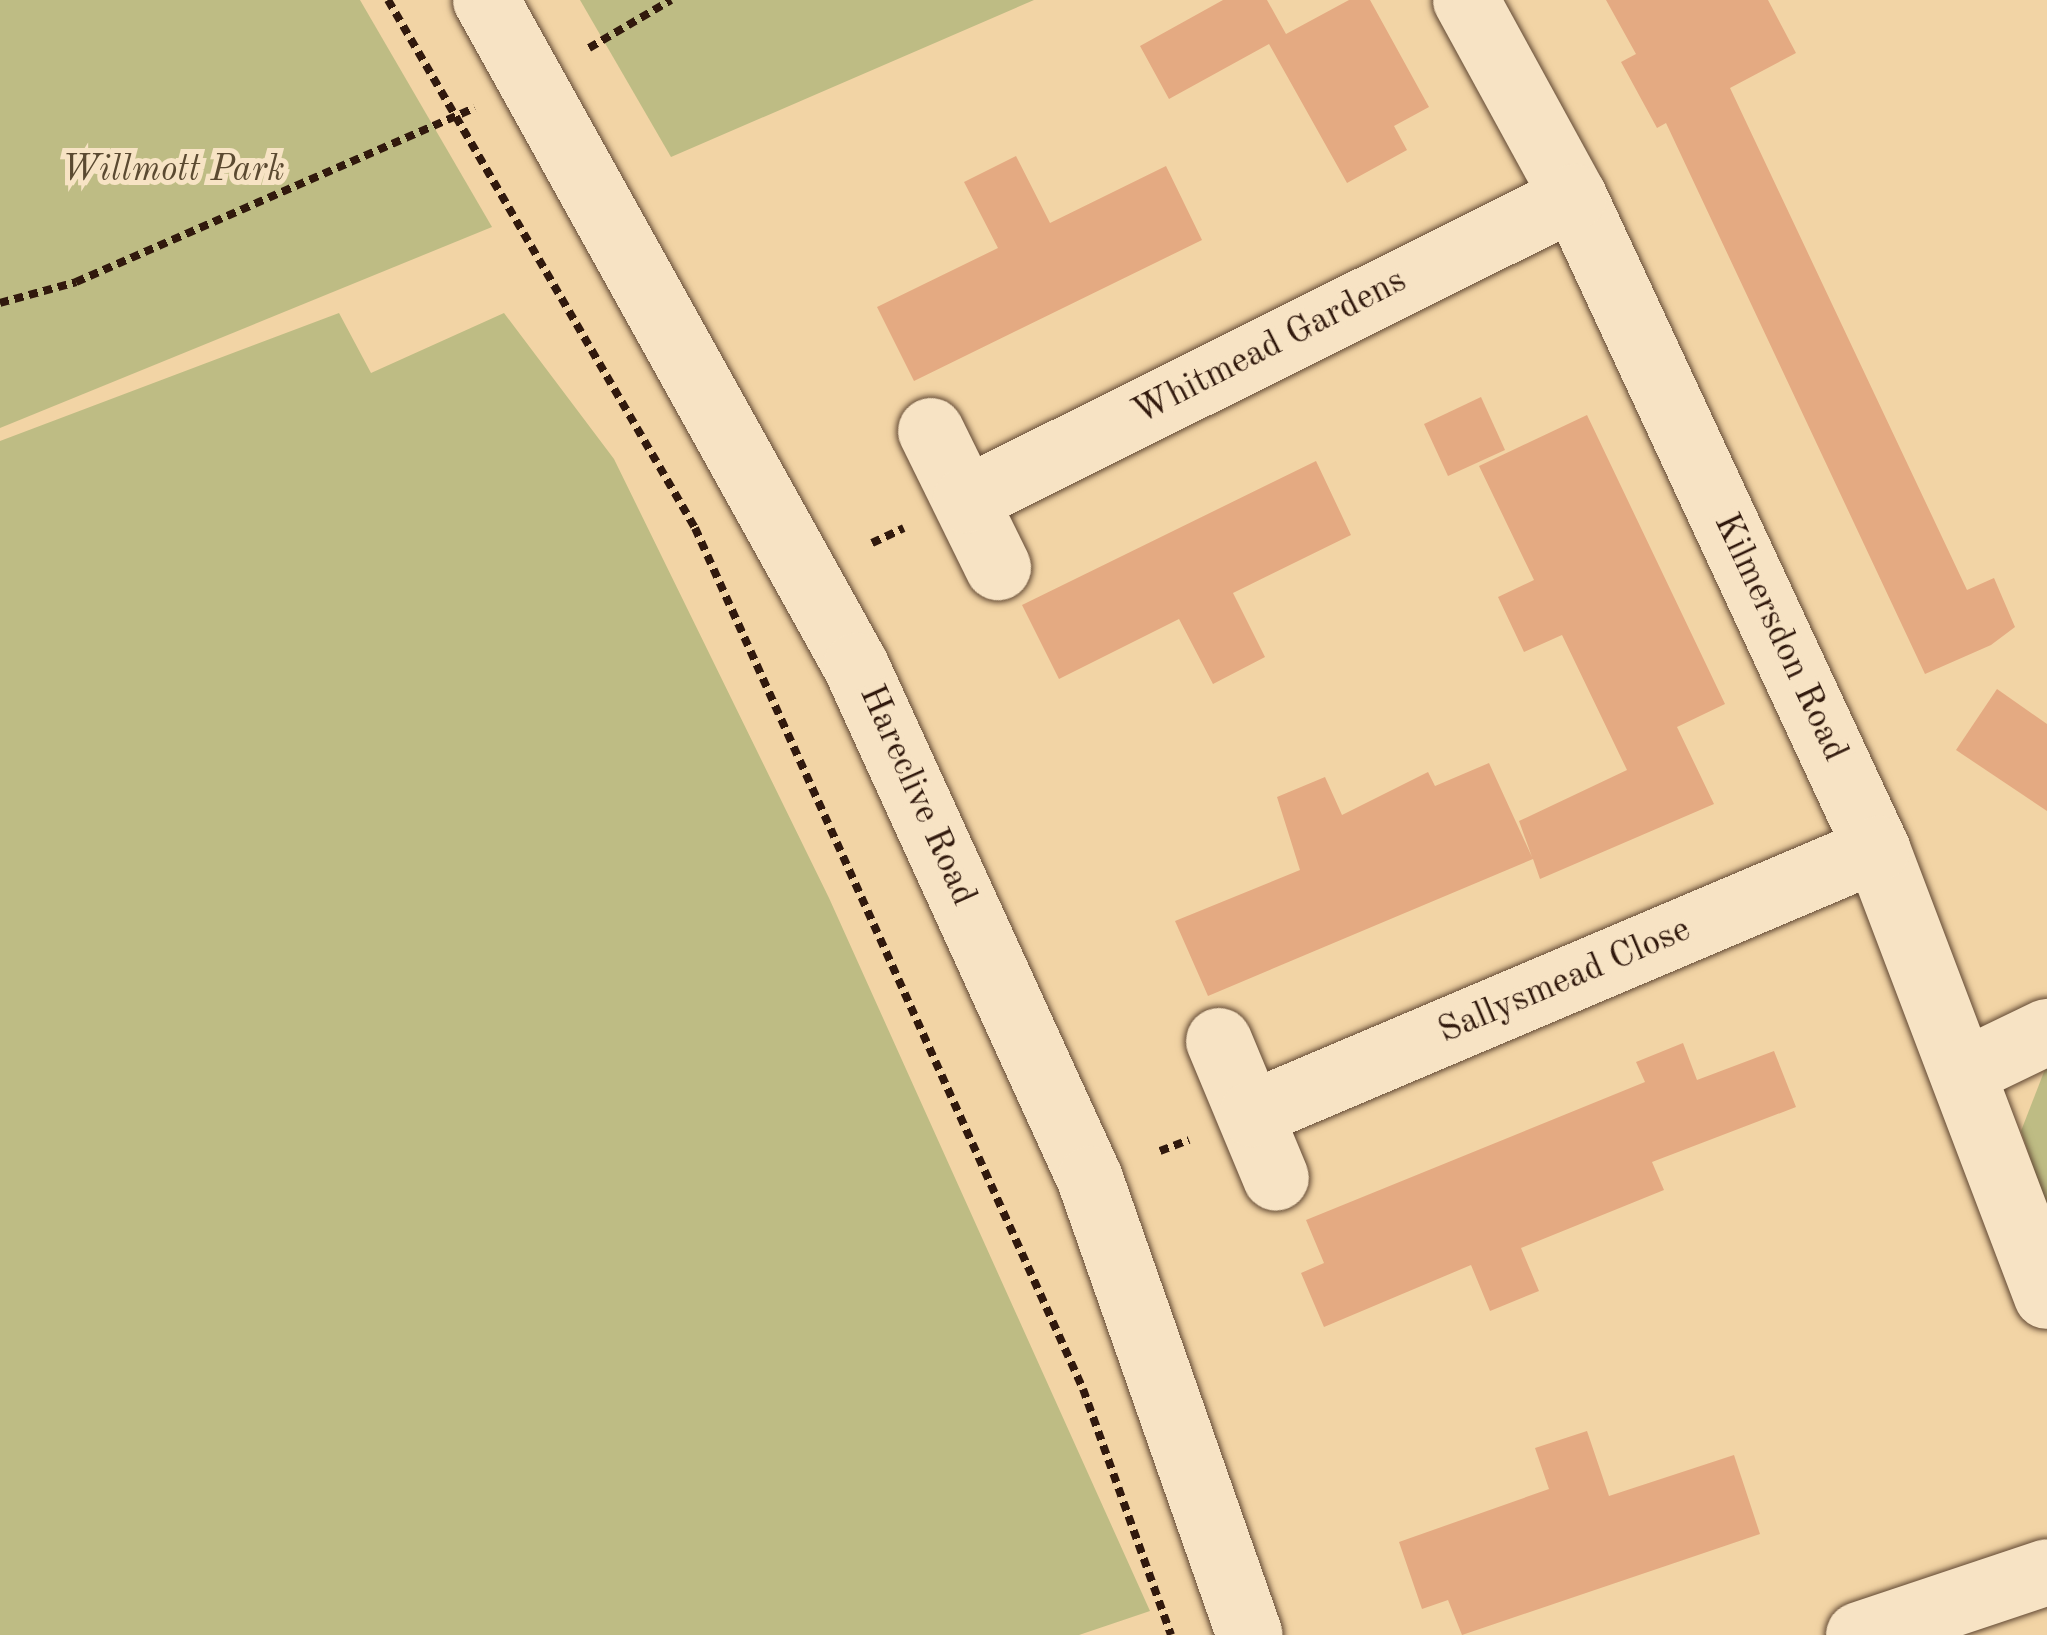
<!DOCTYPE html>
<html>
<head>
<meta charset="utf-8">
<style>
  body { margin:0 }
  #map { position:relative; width:2047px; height:1635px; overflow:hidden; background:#f2d4a5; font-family:"Old Standard TT",serif }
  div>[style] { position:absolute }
  .green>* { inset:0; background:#bebc84 }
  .building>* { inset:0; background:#e4aa82 }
  .path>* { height:8px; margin-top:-4px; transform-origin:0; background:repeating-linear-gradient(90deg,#31190d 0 9px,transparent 0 15px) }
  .roads { filter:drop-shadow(0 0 3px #614833) drop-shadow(0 0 3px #614833) }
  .minor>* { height:66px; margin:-33px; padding:0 33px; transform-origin:33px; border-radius:33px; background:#f7e3c4 }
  span { translate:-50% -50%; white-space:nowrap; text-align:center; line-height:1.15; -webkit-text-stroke:10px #f7e3c4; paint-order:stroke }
  .park-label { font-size:36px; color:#5b4a31; font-style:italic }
  .street-label { font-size:36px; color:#31190d }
</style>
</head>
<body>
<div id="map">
  <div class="green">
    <i style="clip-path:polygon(0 0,360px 0,492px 227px,0 428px)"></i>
    <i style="clip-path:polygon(580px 0,1034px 0,671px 157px)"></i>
    <i style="clip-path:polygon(339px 313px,371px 373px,504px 313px,614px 459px,829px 898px,1150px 1611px,1079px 1635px,0 1635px,0 441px)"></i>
    <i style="clip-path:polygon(2047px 1064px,2047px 1207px,2021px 1131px)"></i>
  </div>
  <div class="building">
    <i style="clip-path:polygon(1223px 0,1267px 0,1286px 34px,1349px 0,1370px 0,1429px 107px,1394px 126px,1407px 150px,1347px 183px,1269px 44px,1169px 99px,1140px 46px)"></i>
    <i style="clip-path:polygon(1606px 0,1768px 0,1796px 53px,1730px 88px,1967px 590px,1994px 578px,2015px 627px,1991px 645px,1925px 674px,1666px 123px,1657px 128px,1621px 62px,1636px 54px)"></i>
    <i style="clip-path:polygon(1016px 156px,1050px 223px,1166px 166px,1202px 240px,914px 381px,877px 307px,998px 248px,964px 182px)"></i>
    <i style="clip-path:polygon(1481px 397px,1505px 450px,1448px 476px,1424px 424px)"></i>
    <i style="clip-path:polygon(1587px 415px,1725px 704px,1677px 727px,1714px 804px,1540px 879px,1533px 859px,1208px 996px,1175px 921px,1300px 870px,1277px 797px,1325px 777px,1342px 815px,1428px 772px,1435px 786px,1489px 763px,1532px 857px,1519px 821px,1627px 770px,1562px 635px,1524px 652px,1498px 597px,1534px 580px,1479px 466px)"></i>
    <i style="clip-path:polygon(1316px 461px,1351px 535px,1233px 593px,1265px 657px,1213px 684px,1179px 619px,1059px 679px,1022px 605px)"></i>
    <i style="clip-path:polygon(1997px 689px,2047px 724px,2047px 811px,1956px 750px)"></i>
    <i style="clip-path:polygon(1683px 1043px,1697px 1080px,1774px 1051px,1796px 1107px,1652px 1162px,1664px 1190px,1521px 1248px,1539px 1291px,1490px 1311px,1471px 1265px,1324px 1327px,1301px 1273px,1324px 1263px,1306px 1220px,1645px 1082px,1636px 1062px)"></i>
    <i style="clip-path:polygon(1587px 1431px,1609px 1496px,1734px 1455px,1760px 1534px,1462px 1635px,1448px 1600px,1422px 1609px,1399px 1542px,1549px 1489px,1535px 1448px)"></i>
  </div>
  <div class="path">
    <i style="left:388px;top:0;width:611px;rotate:59.82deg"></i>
    <i style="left:695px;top:528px;width:944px;rotate:65.74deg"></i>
    <i style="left:1083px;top:1389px;width:261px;rotate:70.3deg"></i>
    <i style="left:589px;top:48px;width:95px;rotate:-30.3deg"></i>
    <i style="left:0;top:303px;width:79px;rotate:-15.4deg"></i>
    <i style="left:76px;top:282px;width:435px;rotate:-23.6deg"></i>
    <i style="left:872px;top:543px;width:35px;rotate:-25deg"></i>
    <i style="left:1160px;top:1151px;width:31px;rotate:-21deg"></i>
  </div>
  <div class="roads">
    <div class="minor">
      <i style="left:486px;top:0;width:762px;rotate:60.95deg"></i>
      <i style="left:856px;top:666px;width:564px;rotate:65.48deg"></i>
      <i style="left:1090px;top:1179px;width:483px;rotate:70.7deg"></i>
      <i style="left:1466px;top:0;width:225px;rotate:61.3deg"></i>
      <i style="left:1574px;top:197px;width:719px;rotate:65.07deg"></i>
      <i style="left:1877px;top:849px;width:478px;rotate:69.2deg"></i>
      <i style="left:931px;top:431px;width:152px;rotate:63.8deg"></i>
      <i style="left:966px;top:500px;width:679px;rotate:-26.49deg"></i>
      <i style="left:1219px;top:1041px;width:148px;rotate:67.4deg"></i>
      <i style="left:1968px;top:1070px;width:88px;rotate:-25.7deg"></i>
      <i style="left:1252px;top:1114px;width:679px;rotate:-22.98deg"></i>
      <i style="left:1859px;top:1635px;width:198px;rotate:-18.5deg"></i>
    </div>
  </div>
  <div class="park-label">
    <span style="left:173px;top:172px">Willmott Park</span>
  </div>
  <div class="street-label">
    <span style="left:1270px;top:348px;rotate:-27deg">Whitmead Gardens</span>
    <span style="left:1779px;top:638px;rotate:65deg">Kilmersdon Road</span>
    <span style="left:916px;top:796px;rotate:66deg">Hareclive Road</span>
    <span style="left:1565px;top:982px;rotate:-23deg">Sallysmead Close</span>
  </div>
</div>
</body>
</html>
